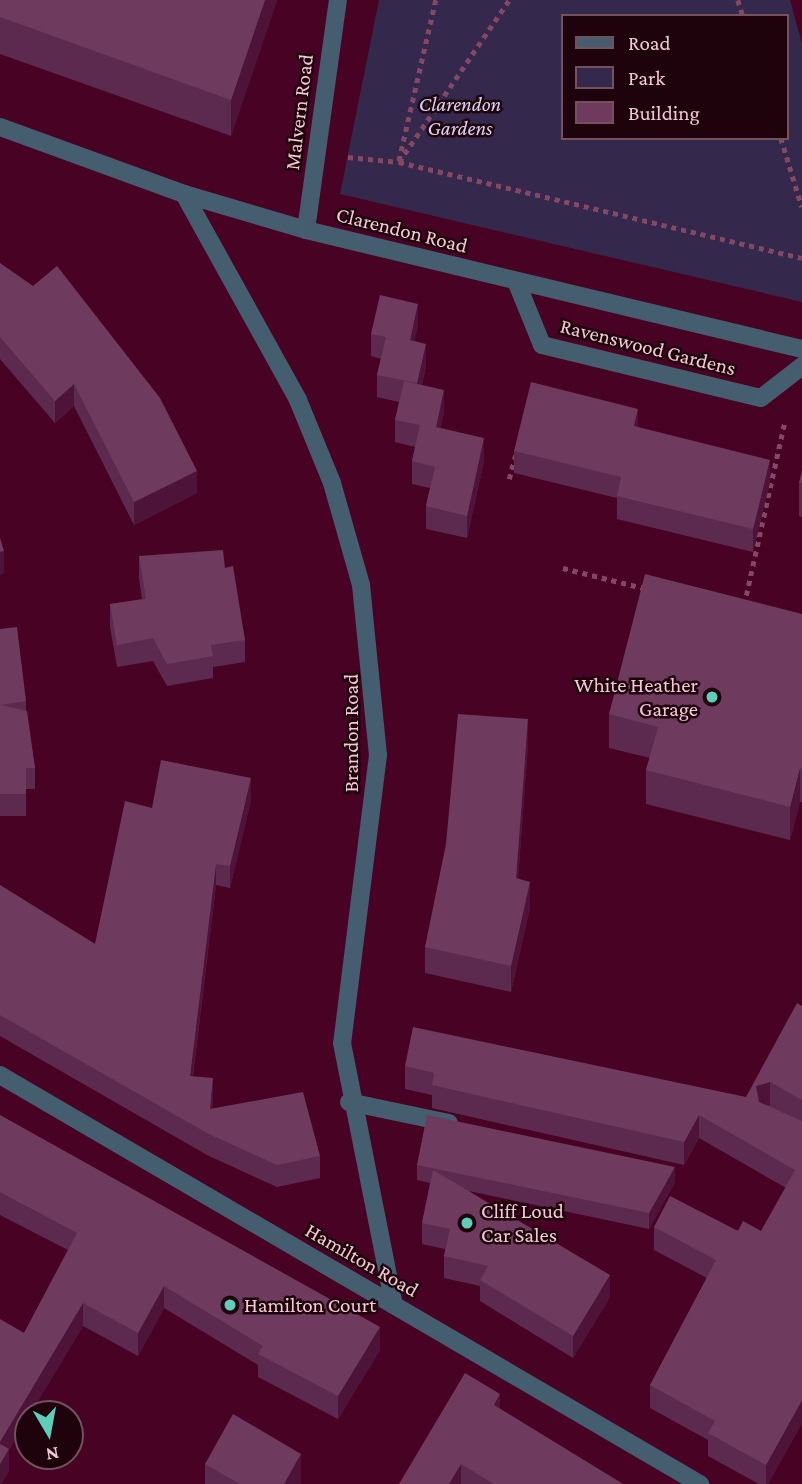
<!DOCTYPE html>
<html>
<head>
<meta charset="utf-8">
<style>
  body { margin:0 }
  #map { position:relative; width:802px; height:1484px; overflow:hidden; background:#480224; font-family:"Crimson Pro",serif }
  div>[style] { position:absolute }
  .green>* { inset:0; background:#35284d }
  .path>* { height:4.5px; margin-top:-2.25px; transform-origin:0; background:repeating-linear-gradient(90deg,#854863 0 5px,transparent 0 10px) }
  .service>* { height:18px; margin:-9px; padding:0 9px; transform-origin:9px; border-radius:9px; background:#445d6f }
  .minor>* { height:18px; margin:-9px; padding:0 9px; transform-origin:9px; border-radius:9px; background:#445d6f }
  .tertiary>* { height:18px; margin:-9px; padding:0 9px; transform-origin:9px; border-radius:9px; background:#445d6f }
  .wall>* { inset:0; background:#5d2a4f }
  .shaded-wall>* { inset:0; background:#4e1338 }
  .building>* { inset:0; background:#6e3b5e }
  .dots>* { width:19px; height:19px; translate:-50% -50%; box-sizing:border-box; border:4px solid #1e030d; border-radius:50% }
  span { translate:-50% -50%; white-space:nowrap; text-align:center; line-height:1.15; -webkit-text-stroke:5px #1e030d; paint-order:stroke }
  .park-label { font-size:21px; color:#ddd3f6; font-style:italic }
  .street-label { font-size:21px; color:#f4c9d6 }
  .poi-label { font-size:21px; color:#f4c9d6 }
  .right { translate:-100% -50%; text-align:right }
  .left { translate:0 -50%; text-align:left }
  .legend { position:absolute; left:561px; top:14px; width:228px; height:126px; box-sizing:border-box; background:#1e030d; border:2px solid #74525d; margin:0; padding:9px 12px; list-style:none; font-size:21px; color:#f4c9d6 }
  .legend li { display:flex; align-items:center; gap:14px; height:35px }
  .legend b { width:35px; border:2px solid #74525d }
  .north { position:absolute; left:14px; top:1400px; width:70px; height:70px; box-sizing:border-box; background:#1e030d; border:2px solid #74525d; border-radius:50%; rotate:170deg; font-size:19px; font-weight:700; line-height:28px; text-align:center; color:#f4c9d6 }
  .north::after { content:''; display:block; margin:auto; width:24px; height:32px; background:#5eceb8; clip-path:polygon(50% 0,100% 100%,50% 72%,0 100%) }
</style>
</head>
<body>
<div id="map">
  <div class="green">
    <i style="clip-path:polygon(evenodd,379px 0,790px 0,802px 44px,802px 302px,340px 194px,379px 0,562px 16px,786px 16px,786px 138px,562px 138px,562px 16px)"></i>
  </div>
  <div class="path">
    <i style="left:436px;top:0;width:166px;rotate:102.9deg"></i>
    <i style="left:399px;top:162px;width:414px;rotate:13.4deg"></i>
    <i style="left:738px;top:0;width:17px;rotate:73deg"></i>
    <i style="left:781px;top:138px;width:72px;rotate:73.1deg"></i>
    <i style="left:348px;top:157px;width:51px;rotate:5.6deg"></i>
    <i style="left:399px;top:162px;width:196px;rotate:-55.8deg"></i>
    <i style="left:509px;top:479px;width:27px;rotate:-75deg"></i>
    <i style="left:563px;top:568px;width:87px;rotate:14deg"></i>
    <i style="left:744px;top:605px;width:189px;rotate:-77.5deg"></i>
  </div>
  <div class="service">
    <i style="left:516px;top:281px;width:69px;rotate:67.9deg"></i>
    <i style="left:542px;top:345px;width:225px;rotate:13.6deg"></i>
    <i style="left:761px;top:398px;width:52px;rotate:-38deg"></i>
    <i style="left:349px;top:1102px;width:102px;rotate:11.9deg"></i>
  </div>
  <div class="minor">
    <i style="left:184px;top:194px;width:235px;rotate:61deg"></i>
    <i style="left:298px;top:400px;width:90px;rotate:67.7deg"></i>
    <i style="left:332px;top:483px;width:106px;rotate:74.1deg"></i>
    <i style="left:361px;top:585px;width:171px;rotate:84.3deg"></i>
    <i style="left:378px;top:755px;width:290px;rotate:97.1deg"></i>
    <i style="left:342px;top:1043px;width:267px;rotate:78.8deg"></i>
    <i style="left:306px;top:230px;width:232px;rotate:-82.1deg"></i>
    <i style="left:0;top:1075px;width:811px;rotate:30.3deg"></i>
  </div>
  <div class="tertiary">
    <i style="left:0;top:127px;width:196px;rotate:20deg"></i>
    <i style="left:184px;top:194px;width:127px;rotate:16.4deg"></i>
    <i style="left:306px;top:230px;width:510px;rotate:13.49deg"></i>
  </div>
  <div class="wall">
    <i style="clip-path:polygon(0 0,277px 0,231px 136px,0 54px)"></i>
    <i style="clip-path:polygon(0 263px,197px 493px,134px 525px,74px 406px,55px 423px,0 359px)"></i>
    <i style="clip-path:polygon(418px 326px,414px 341px,426px 366px,422px 385px,444px 412px,440px 428px,484px 461px,467px 538px,426px 529px,426px 506px,430px 488px,412px 484px,412px 461px,415px 447px,395px 442px,395px 420px,399px 402px,377px 397px,377px 375px,381px 359px,371px 356px,371px 334px)"></i>
    <i style="clip-path:polygon(638px 427px,770px 482px,753px 552px,617px 519px,617px 498px,514px 473px,514px 451px)"></i>
    <i style="clip-path:polygon(802px 471px,802px 517px,799px 516px,799px 483px)"></i>
    <i style="clip-path:polygon(139px 556px,225px 568px,245px 640px,245px 662px,213px 667px,213px 678px,167px 686px,153px 661px,117px 667px,110px 627px,110px 604px,142px 599px,139px 579px)"></i>
    <i style="clip-path:polygon(802px 614px,802px 802px,800px 802px,790px 840px,646px 804px,646px 770px,650px 758px,609px 748px,609px 714px)"></i>
    <i style="clip-path:polygon(0 629px,26px 701px,26px 711px,35px 768px,35px 789px,26px 789px,26px 816px,0 816px)"></i>
    <i style="clip-path:polygon(528px 745px,518px 879px,530px 908px,511px 992px,425px 973px,425px 947px)"></i>
    <i style="clip-path:polygon(251px 800px,230px 888px,216px 885px,193px 1076px,213px 1100px,212px 1108px,320px 1156px,320px 1178px,277px 1187px,207px 1155px,0 1036px,0 885px,95px 944px,152px 808px)"></i>
    <i style="clip-path:polygon(802px 1006px,802px 1423px,768px 1484px,759px 1484px,708px 1456px,708px 1440px,650px 1408px,650px 1385px,707px 1278px,654px 1250px,654px 1227px,761px 1231px,786px 1188px,699px 1138px,684px 1165px,432px 1108px,432px 1095px,405px 1089px,405px 1066px,746px 1097px)"></i>
    <i style="clip-path:polygon(0 1115px,380px 1350px,338px 1419px,258px 1377px,258px 1365px,164px 1308px,138px 1356px,83px 1326px,30px 1414px,28px 1414px,28px 1417px,9px 1450px,9px 1471px,1px 1484px,0 1484px,24px 1333px,68px 1250px,0 1215px)"></i>
    <i style="clip-path:polygon(417px 1165px,675px 1182px,649px 1229px,469px 1191px,610px 1297px,573px 1358px,480px 1301px,480px 1286px,444px 1278px,444px 1256px,445px 1249px,422px 1244px,422px 1223px,430px 1183px,417px 1180px)"></i>
    <i style="clip-path:polygon(500px 1409px,623px 1484px,399px 1484px)"></i>
    <i style="clip-path:polygon(205px 1464px,301px 1482px,300px 1484px,205px 1484px)"></i>
  </div>
  <div class="shaded-wall">
    <i style="clip-path:polygon(265px 0,277px 0,231px 136px,231px 100px)"></i>
    <i style="clip-path:polygon(418px 304px,418px 326px,410px 363px,410px 340px)"></i>
    <i style="clip-path:polygon(426px 344px,426px 366px,417px 406px,417px 383px)"></i>
    <i style="clip-path:polygon(74px 384px,74px 406px,55px 423px,55px 401px)"></i>
    <i style="clip-path:polygon(444px 390px,444px 412px,436px 450px,436px 427px)"></i>
    <i style="clip-path:polygon(638px 409px,638px 431px,634px 426px)"></i>
    <i style="clip-path:polygon(484px 438px,484px 461px,467px 538px,467px 516px)"></i>
    <i style="clip-path:polygon(770px 460px,770px 482px,753px 552px,753px 529px)"></i>
    <i style="clip-path:polygon(197px 471px,197px 493px,134px 525px,134px 502px)"></i>
    <i style="clip-path:polygon(4px 551px,4px 573px,0 575px,0 552px)"></i>
    <i style="clip-path:polygon(528px 719px,528px 745px,516px 905px,516px 878px)"></i>
    <i style="clip-path:polygon(800px 768px,800px 802px,790px 840px,790px 807px)"></i>
    <i style="clip-path:polygon(251px 778px,251px 800px,230px 888px,230px 866px)"></i>
    <i style="clip-path:polygon(216px 864px,216px 885px,190px 1097px,190px 1076px)"></i>
    <i style="clip-path:polygon(530px 882px,530px 908px,511px 992px,511px 966px)"></i>
    <i style="clip-path:polygon(213px 1078px,213px 1100px,210px 1130px,210px 1109px)"></i>
    <i style="clip-path:polygon(770px 1082px,770px 1105px,756px 1109px,756px 1086px)"></i>
    <i style="clip-path:polygon(699px 1115px,699px 1138px,684px 1165px,684px 1142px)"></i>
    <i style="clip-path:polygon(675px 1167px,675px 1182px,649px 1229px,649px 1213px)"></i>
    <i style="clip-path:polygon(610px 1275px,610px 1297px,573px 1358px,573px 1336px)"></i>
    <i style="clip-path:polygon(164px 1286px,164px 1308px,138px 1356px,138px 1333px)"></i>
    <i style="clip-path:polygon(83px 1303px,83px 1326px,30px 1414px,28px 1414px,28px 1417px,9px 1450px,9px 1471px,1px 1484px,0 1484px,0 1442px)"></i>
    <i style="clip-path:polygon(380px 1327px,380px 1350px,338px 1419px,338px 1396px)"></i>
    <i style="clip-path:polygon(500px 1394px,500px 1422px,494px 1405px)"></i>
    <i style="clip-path:polygon(802px 1400px,802px 1423px,768px 1484px,766px 1484px,766px 1465px)"></i>
    <i style="clip-path:polygon(301px 1454px,301px 1482px,300px 1484px,284px 1484px)"></i>
    <i style="clip-path:polygon(461px 1464px,461px 1484px,449px 1484px)"></i>
  </div>
  <div class="building">
    <i style="clip-path:polygon(0 0,265px 0,231px 100px,0 17px)"></i>
    <i style="clip-path:polygon(0 263px,33px 286px,57px 266px,160px 398px,197px 471px,134px 502px,74px 384px,55px 401px,0 337px)"></i>
    <i style="clip-path:polygon(380px 295px,418px 304px,410px 340px,426px 344px,417px 383px,377px 375px,386px 337px,371px 334px)"></i>
    <i style="clip-path:polygon(404px 381px,444px 390px,436px 427px,484px 438px,467px 516px,426px 506px,435px 467px,412px 461px,420px 425px,395px 420px)"></i>
    <i style="clip-path:polygon(531px 382px,638px 409px,634px 426px,770px 460px,753px 529px,617px 496px,621px 477px,514px 451px)"></i>
    <i style="clip-path:polygon(802px 471px,802px 483px,799px 483px)"></i>
    <i style="clip-path:polygon(0 538px,4px 551px,0 552px)"></i>
    <i style="clip-path:polygon(223px 550px,225px 568px,233px 566px,245px 640px,211px 645px,213px 656px,167px 664px,153px 638px,117px 645px,110px 604px,146px 599px,139px 556px)"></i>
    <i style="clip-path:polygon(645px 574px,802px 614px,802px 769px,800px 768px,790px 807px,646px 770px,658px 727px,609px 714px)"></i>
    <i style="clip-path:polygon(17px 627px,26px 701px,1px 705px,27px 711px,35px 768px,26px 768px,26px 794px,0 794px,0 629px)"></i>
    <i style="clip-path:polygon(458px 714px,528px 719px,516px 878px,530px 882px,511px 966px,425px 947px,446px 844px)"></i>
    <i style="clip-path:polygon(161px 760px,251px 778px,230px 866px,216px 864px,190px 1076px,213px 1078px,210px 1109px,303px 1092px,320px 1156px,277px 1165px,207px 1133px,0 1015px,0 885px,95px 944px,125px 801px,152px 808px)"></i>
    <i style="clip-path:polygon(797px 1003px,802px 1006px,802px 1100px,770px 1082px,756px 1086px,759px 1102px,802px 1121px,802px 1400px,766px 1465px,708px 1433px,715px 1421px,650px 1385px,716px 1260px,654px 1227px,670px 1196px,738px 1231px,743px 1221px,761px 1231px,795px 1170px,699px 1115px,684px 1142px,432px 1085px,434px 1073px,405px 1066px,413px 1027px,746px 1097px)"></i>
    <i style="clip-path:polygon(0 1115px,380px 1327px,338px 1396px,258px 1354px,263px 1346px,164px 1286px,138px 1333px,83px 1303px,0 1442px,0 1319px,24px 1333px,77px 1233px,0 1192px)"></i>
    <i style="clip-path:polygon(427px 1115px,675px 1167px,649px 1213px,417px 1165px)"></i>
    <i style="clip-path:polygon(433px 1170px,610px 1275px,573px 1336px,480px 1280px,488px 1266px,444px 1256px,450px 1229px,422px 1223px)"></i>
    <i style="clip-path:polygon(465px 1373px,500px 1394px,494px 1405px,623px 1484px,494px 1484px,461px 1464px,449px 1484px,399px 1484px)"></i>
    <i style="clip-path:polygon(233px 1414px,301px 1454px,284px 1484px,240px 1484px,205px 1464px)"></i>
    <i style="clip-path:polygon(0 1444px,9px 1449px,0 1464px)"></i>
  </div>
  <div class="dots">
    <i style="left:712px;top:697px;background:#5eceb8"></i>
    <i style="left:467px;top:1223px;background:#5eceb8"></i>
    <i style="left:230px;top:1305px;background:#5eceb8"></i>
  </div>
  <div class="park-label">
    <span style="left:460px;top:116px">Clarendon<br>Gardens</span>
  </div>
  <div class="street-label">
    <span style="left:299px;top:112px;rotate:-83deg">Malvern Road</span>
    <span style="left:402px;top:230px;rotate:14deg">Clarendon Road</span>
    <span style="left:648px;top:347px;rotate:14deg">Ravenswood Gardens</span>
    <span style="left:351px;top:733px;rotate:-90deg">Brandon Road</span>
    <span style="left:362px;top:1260px;rotate:30deg">Hamilton Road</span>
  </div>
  <div class="poi-label">
    <span class="right" style="left:698px;top:697px">White Heather<br>Garage</span>
    <span class="left" style="left:481px;top:1223px">Cliff Loud<br>Car Sales</span>
    <span class="left" style="left:244px;top:1305px">Hamilton Court</span>
  </div>
  <ul class="legend">
  <li><b style="height:9px;background:#445d6f"></b>Road</li>
  <li><b style="height:19px;background:#35284d"></b>Park</li>
  <li><b style="height:19px;background:#6e3b5e"></b>Building</li>
  </ul>
  <div class="north">N</div>
</div>
</body>
</html>
